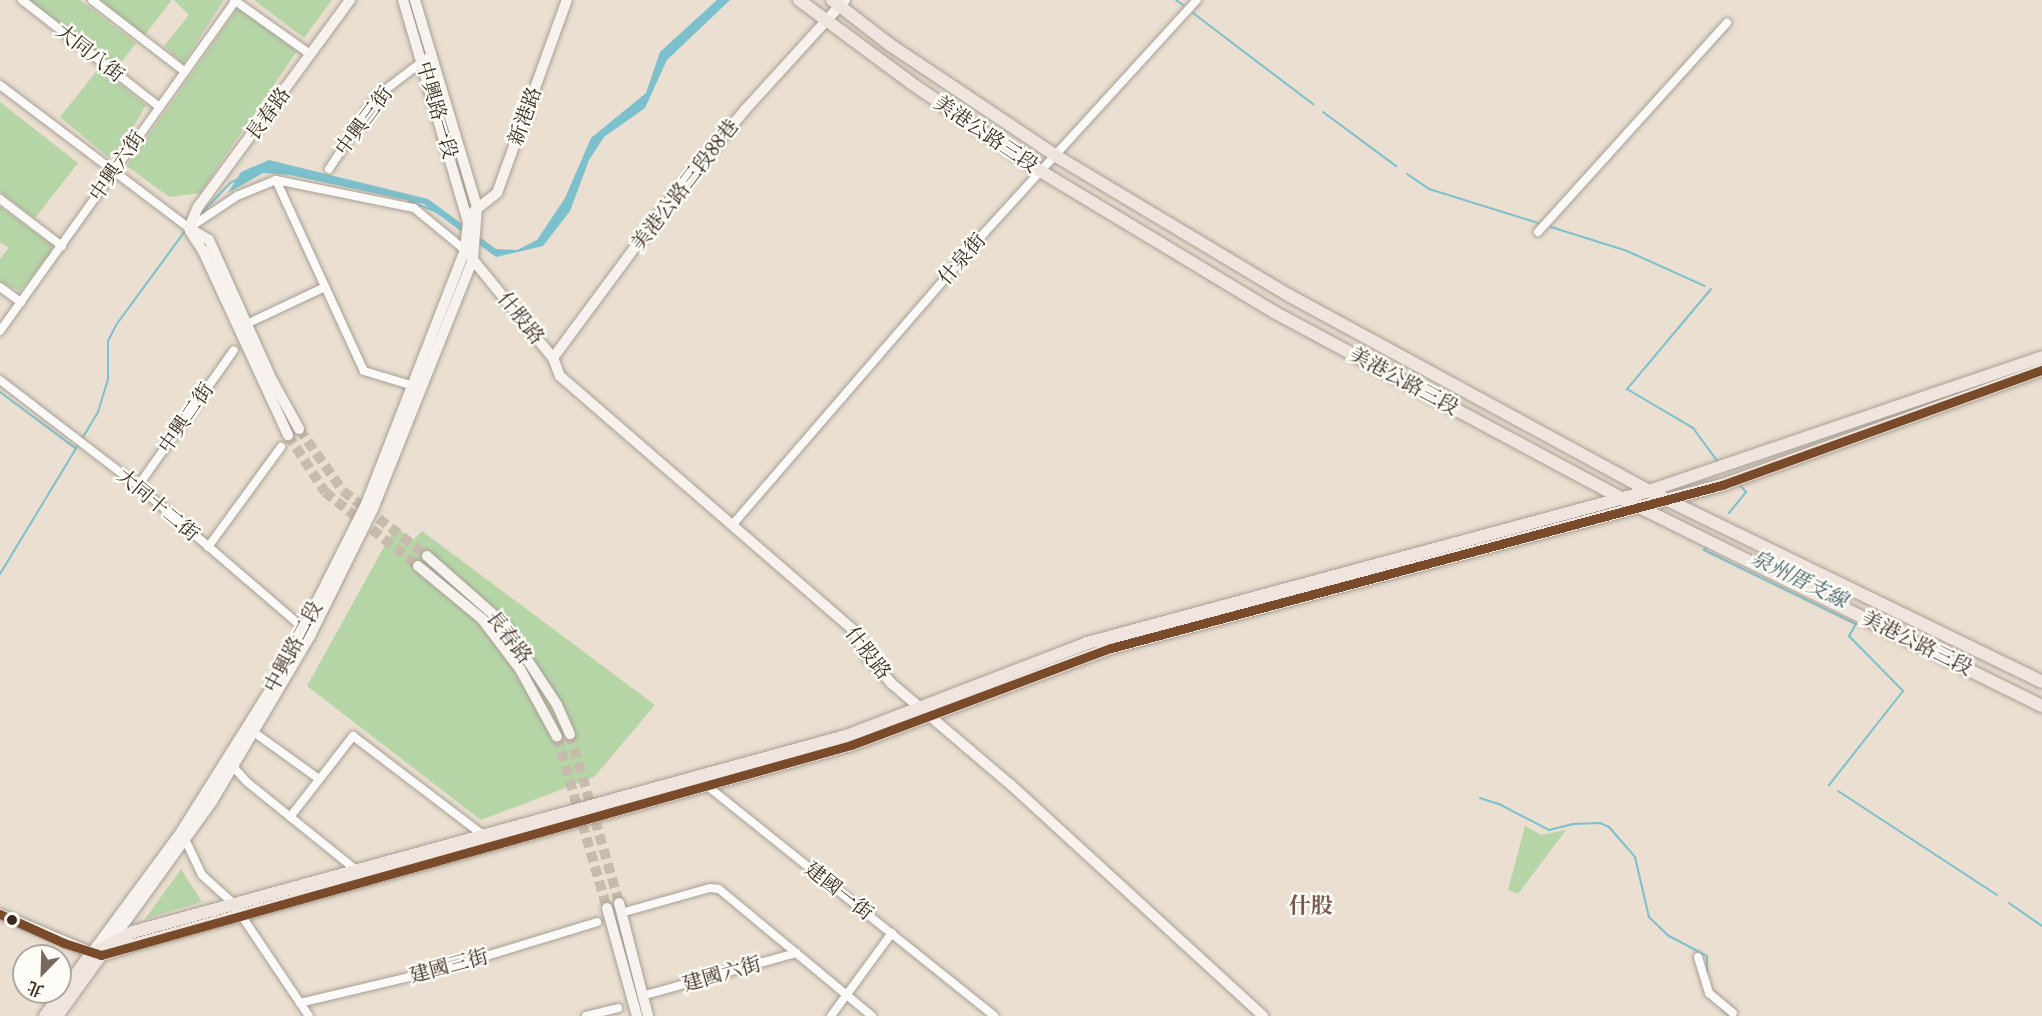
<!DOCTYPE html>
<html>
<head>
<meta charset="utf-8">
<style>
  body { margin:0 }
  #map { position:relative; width:2042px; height:1016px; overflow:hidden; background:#eadfd0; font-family:"IM FELL French Canon","Noto Serif TC",serif }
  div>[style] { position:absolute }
  .green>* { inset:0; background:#b5d5a7 }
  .water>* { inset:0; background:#7bc0cc }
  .stream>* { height:2px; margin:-1px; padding:0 1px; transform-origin:1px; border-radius:1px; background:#7bc0cc }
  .secondary-tunnel>* { height:10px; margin-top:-5px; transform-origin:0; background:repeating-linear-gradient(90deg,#c7bbac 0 10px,transparent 0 15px) }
  .roads { filter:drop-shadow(0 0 2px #a79f95) drop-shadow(0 0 2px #a79f95) }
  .street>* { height:8px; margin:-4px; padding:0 4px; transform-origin:4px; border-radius:4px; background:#fcfaf8 }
  .secondary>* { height:10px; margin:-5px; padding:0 5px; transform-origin:5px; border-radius:5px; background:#f7f2ee }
  .primary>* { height:12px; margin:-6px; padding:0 6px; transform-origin:6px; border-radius:6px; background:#efe5de }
  .bus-1>* { height:9px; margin:-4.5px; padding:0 4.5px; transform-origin:4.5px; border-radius:4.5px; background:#7a4b2a }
  .dots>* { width:16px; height:16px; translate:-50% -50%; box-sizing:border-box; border:3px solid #fdfcf7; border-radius:50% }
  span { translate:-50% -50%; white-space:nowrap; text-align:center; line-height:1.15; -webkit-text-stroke:5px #fdfcf7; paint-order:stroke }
  .street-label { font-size:20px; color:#3b2a1e }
  .water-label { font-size:21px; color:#416063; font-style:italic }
  .quarter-label { font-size:22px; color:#7c574c; font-weight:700 }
  .north { position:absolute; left:12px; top:944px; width:60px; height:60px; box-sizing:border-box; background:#fdfcf7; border:2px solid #afa8a0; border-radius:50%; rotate:203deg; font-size:16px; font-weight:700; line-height:24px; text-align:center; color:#3b2a1e }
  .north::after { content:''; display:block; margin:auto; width:21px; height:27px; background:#78695c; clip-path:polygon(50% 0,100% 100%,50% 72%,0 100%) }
</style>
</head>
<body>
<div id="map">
  <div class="green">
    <i style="clip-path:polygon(29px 0,80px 0,136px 43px,117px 68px)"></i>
    <i style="clip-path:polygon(100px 0,169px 0,171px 1px,145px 35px)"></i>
    <i style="clip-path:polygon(174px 0,224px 0,183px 64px,164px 46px,189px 15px)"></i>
    <i style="clip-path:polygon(254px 0,332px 0,304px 38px)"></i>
    <i style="clip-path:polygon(238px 8px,297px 51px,200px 193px,169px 197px,127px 166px)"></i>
    <i style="clip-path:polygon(99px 68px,146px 105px,117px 155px,109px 158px,60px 117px)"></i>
    <i style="clip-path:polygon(0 102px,78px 163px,35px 218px,0 192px)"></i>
    <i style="clip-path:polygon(0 207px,52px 245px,51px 253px,20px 291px,0 282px,0 259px,9px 248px,0 242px)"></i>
    <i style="clip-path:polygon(395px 527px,413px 540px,422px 531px,655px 705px,594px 777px,481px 820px,307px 686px)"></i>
    <i style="clip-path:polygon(1525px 826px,1541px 835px,1566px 830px,1518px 894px,1508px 890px)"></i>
    <i style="clip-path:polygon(181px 869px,202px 902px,145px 919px)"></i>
  </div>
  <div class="water">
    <i style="clip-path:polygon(717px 0,730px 0,667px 60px,645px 108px,604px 137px,589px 160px,570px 211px,543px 246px,496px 257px,424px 204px,290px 175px,263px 173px,228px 193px,241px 172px,269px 160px,428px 199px,496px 249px,517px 250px,537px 240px,565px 198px,591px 138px,646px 93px,660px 52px)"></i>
  </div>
  <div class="stream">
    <i style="left:1176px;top:0;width:9px;rotate:36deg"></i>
    <i style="left:1193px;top:13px;width:151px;rotate:37.2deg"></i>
    <i style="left:1323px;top:112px;width:91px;rotate:36.5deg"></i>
    <i style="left:1407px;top:174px;width:27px;rotate:34deg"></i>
    <i style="left:1429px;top:189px;width:114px;rotate:17.3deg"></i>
    <i style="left:409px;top:201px;width:30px;rotate:21deg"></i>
    <i style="left:199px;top:216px;width:45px;rotate:-46.8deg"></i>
    <i style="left:230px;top:183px;width:9px;rotate:-27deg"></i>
    <i style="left:1551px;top:227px;width:80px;rotate:17.5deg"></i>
    <i style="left:1627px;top:251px;width:85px;rotate:24.2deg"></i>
    <i style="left:1711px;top:289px;width:131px;rotate:130deg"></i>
    <i style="left:1627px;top:389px;width:77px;rotate:30.6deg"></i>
    <i style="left:1693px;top:428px;width:42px;rotate:53.7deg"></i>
    <i style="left:0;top:392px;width:94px;rotate:36.7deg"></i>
    <i style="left:1729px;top:513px;width:27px;rotate:-51deg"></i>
    <i style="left:1746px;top:492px;width:12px;rotate:-132deg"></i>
    <i style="left:1707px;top:546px;width:5px;rotate:127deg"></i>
    <i style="left:1704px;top:550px;width:169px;rotate:26deg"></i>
    <i style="left:1856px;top:624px;width:14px;rotate:120deg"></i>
    <i style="left:1849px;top:636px;width:77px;rotate:45.5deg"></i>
    <i style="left:1903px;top:691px;width:120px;rotate:128.2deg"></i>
    <i style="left:0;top:574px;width:189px;rotate:-58.8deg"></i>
    <i style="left:98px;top:412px;width:34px;rotate:-73deg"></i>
    <i style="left:108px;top:379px;width:38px;rotate:-90deg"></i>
    <i style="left:108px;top:341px;width:18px;rotate:-63deg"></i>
    <i style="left:116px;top:325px;width:117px;rotate:-53.7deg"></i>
    <i style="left:1838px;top:791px;width:190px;rotate:33.2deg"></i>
    <i style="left:1480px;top:798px;width:22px;rotate:18deg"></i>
    <i style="left:1501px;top:805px;width:54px;rotate:27.5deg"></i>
    <i style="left:1549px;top:830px;width:25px;rotate:-14deg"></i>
    <i style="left:1573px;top:824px;width:27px;rotate:-2deg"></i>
    <i style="left:1600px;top:823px;width:10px;rotate:24deg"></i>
    <i style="left:1609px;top:827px;width:40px;rotate:49deg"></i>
    <i style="left:1635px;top:857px;width:62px;rotate:76.9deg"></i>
    <i style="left:1649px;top:917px;width:28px;rotate:44deg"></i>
    <i style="left:1669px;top:936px;width:43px;rotate:27.8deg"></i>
    <i style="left:1707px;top:956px;width:22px;rotate:90deg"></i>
    <i style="left:2009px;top:903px;width:40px;rotate:34.9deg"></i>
    <i style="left:1721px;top:1008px;width:11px;rotate:45deg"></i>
  </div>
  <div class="secondary-tunnel">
    <i style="left:299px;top:429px;width:76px;rotate:54.6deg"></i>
    <i style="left:343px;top:491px;width:106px;rotate:37.7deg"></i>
    <i style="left:288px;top:435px;width:68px;rotate:57deg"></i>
    <i style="left:325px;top:492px;width:119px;rotate:38.5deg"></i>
    <i style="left:570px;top:734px;width:176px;rotate:73.8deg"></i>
    <i style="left:557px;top:737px;width:178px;rotate:73.7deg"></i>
  </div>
  <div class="roads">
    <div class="street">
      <i style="left:22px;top:0;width:172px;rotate:37.9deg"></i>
      <i style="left:92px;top:0;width:116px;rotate:37.7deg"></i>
      <i style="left:234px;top:0;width:93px;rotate:35.4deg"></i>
      <i style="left:0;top:85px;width:237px;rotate:37.1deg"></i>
      <i style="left:189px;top:228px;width:58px;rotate:-33.7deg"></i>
      <i style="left:237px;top:196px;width:42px;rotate:-22.3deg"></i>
      <i style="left:276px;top:180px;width:141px;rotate:11.5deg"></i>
      <i style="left:414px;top:208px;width:66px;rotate:39.5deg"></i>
      <i style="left:329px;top:169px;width:87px;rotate:-56.7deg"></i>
      <i style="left:377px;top:96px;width:68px;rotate:-37.2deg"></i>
      <i style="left:276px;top:180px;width:210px;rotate:65.3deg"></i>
      <i style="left:364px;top:371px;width:55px;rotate:16.8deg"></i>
      <i style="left:0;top:199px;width:78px;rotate:37.2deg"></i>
      <i style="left:1538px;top:232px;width:282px;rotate:-47.9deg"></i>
      <i style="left:0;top:287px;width:26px;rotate:36deg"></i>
      <i style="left:253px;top:321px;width:80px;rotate:-25.3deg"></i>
      <i style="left:0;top:331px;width:405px;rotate:-54.5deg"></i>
      <i style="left:0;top:380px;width:174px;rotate:37.5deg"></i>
      <i style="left:138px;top:486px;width:224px;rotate:40.7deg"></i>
      <i style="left:138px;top:486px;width:166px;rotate:-54.8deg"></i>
      <i style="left:733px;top:524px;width:386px;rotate:-49.2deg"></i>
      <i style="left:985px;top:232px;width:314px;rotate:-47.6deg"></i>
      <i style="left:208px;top:547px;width:124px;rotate:-53.9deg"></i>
      <i style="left:248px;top:728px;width:87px;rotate:35.7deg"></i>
      <i style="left:229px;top:762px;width:27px;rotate:48deg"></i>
      <i style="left:247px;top:782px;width:140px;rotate:38.9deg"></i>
      <i style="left:706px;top:785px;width:369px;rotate:38.7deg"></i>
      <i style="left:290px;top:817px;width:103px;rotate:-52.1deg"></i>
      <i style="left:353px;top:736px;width:163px;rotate:37.3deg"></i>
      <i style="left:183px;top:835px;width:44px;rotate:64.6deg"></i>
      <i style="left:202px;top:875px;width:42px;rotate:42.1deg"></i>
      <i style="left:233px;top:903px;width:136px;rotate:56.1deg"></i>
      <i style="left:628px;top:911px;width:85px;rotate:-15.7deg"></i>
      <i style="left:710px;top:888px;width:9px;rotate:6deg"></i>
      <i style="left:719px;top:889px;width:199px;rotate:39.7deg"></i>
      <i style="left:1698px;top:957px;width:38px;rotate:73deg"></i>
      <i style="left:1709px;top:993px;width:31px;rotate:40deg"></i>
      <i style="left:649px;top:994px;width:153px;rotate:-15.6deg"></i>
      <i style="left:300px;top:1003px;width:151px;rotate:-13.4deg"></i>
      <i style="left:447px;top:968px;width:157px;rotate:-17deg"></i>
      <i style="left:586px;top:1016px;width:33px;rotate:-14deg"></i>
      <i style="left:831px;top:1016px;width:103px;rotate:-53.7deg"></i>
    </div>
    <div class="secondary">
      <i style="left:474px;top:211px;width:29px;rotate:-38deg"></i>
      <i style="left:497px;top:193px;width:205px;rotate:-70.1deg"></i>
      <i style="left:189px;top:228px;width:23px;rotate:-67deg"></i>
      <i style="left:198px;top:207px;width:257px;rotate:-53.7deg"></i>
      <i style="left:189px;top:228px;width:23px;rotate:31deg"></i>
      <i style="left:209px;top:240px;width:154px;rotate:65.8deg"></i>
      <i style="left:272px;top:380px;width:56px;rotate:61.1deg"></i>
      <i style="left:190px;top:231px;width:24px;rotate:57deg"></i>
      <i style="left:203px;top:251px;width:203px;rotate:65.2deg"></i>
      <i style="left:465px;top:250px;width:139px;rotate:50.8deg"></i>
      <i style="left:553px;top:358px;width:19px;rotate:69deg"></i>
      <i style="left:560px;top:376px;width:388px;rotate:40.9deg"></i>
      <i style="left:853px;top:630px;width:30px;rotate:62deg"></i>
      <i style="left:867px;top:656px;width:36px;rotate:48deg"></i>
      <i style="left:891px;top:683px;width:157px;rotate:40.4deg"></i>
      <i style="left:1011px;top:785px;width:342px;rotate:42.5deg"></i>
      <i style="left:553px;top:358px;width:202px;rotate:-53.5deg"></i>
      <i style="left:673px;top:196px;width:111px;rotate:-50.1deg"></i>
      <i style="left:744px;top:111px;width:150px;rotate:-47.7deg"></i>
      <i style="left:427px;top:556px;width:101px;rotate:41.4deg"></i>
      <i style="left:503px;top:623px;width:98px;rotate:56.6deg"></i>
      <i style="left:557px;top:705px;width:32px;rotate:66deg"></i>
      <i style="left:418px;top:566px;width:83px;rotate:39.6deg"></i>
      <i style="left:482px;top:619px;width:63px;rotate:52.8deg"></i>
      <i style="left:520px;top:669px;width:77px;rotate:61.4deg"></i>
      <i style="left:619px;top:903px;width:117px;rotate:75.6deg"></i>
      <i style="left:607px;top:908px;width:112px;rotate:74.5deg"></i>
      <i style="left:0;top:914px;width:105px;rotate:22.9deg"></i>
      <i style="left:110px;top:943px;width:176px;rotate:-54.2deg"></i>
      <i style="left:213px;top:800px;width:193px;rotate:-59.4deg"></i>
      <i style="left:311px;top:634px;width:140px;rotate:-63.6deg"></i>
      <i style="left:373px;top:509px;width:269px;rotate:-68.2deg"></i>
      <i style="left:473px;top:259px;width:52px;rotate:-85.6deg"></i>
      <i style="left:477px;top:207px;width:216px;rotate:-106.7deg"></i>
      <i style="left:91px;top:954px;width:152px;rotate:-53.6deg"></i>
      <i style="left:181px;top:832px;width:190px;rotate:-57.9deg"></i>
      <i style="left:282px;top:671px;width:187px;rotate:-63.3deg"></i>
      <i style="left:366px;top:504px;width:273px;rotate:-68.7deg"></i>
      <i style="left:465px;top:250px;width:28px;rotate:-84deg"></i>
      <i style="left:468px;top:222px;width:231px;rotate:-106.3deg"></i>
    </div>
    <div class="primary">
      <i style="left:799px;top:0;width:139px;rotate:36.5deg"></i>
      <i style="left:911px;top:83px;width:158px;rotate:34.2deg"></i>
      <i style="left:1042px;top:172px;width:273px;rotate:31.1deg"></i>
      <i style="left:1276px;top:313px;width:391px;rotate:28.2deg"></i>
      <i style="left:1621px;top:498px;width:470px;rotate:26.3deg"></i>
      <i style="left:832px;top:0;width:72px;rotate:37.7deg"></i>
      <i style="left:889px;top:44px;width:201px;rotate:33.8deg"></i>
      <i style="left:1056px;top:156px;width:273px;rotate:30.9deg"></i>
      <i style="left:1290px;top:296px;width:409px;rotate:28.5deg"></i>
      <i style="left:1649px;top:491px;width:437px;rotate:25.9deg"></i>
      <i style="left:45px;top:1016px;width:77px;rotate:-53.4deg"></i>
      <i style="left:91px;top:954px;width:47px;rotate:-27.6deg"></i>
      <i style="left:133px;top:932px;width:743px;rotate:-15.38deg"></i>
      <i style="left:849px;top:735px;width:255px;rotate:-21.1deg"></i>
      <i style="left:1087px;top:643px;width:582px;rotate:-15.13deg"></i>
      <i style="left:1649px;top:491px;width:415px;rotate:-18.8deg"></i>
      <i style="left:57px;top:1016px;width:75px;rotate:-54.2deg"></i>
      <i style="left:101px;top:955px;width:30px;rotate:-17deg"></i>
      <i style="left:130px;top:946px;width:748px;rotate:-15.58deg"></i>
      <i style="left:851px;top:745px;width:278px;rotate:-20.5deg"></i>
      <i style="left:1111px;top:648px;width:632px;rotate:-14.94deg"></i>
      <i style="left:1722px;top:485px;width:340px;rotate:-19.8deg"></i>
    </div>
  </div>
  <div class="bus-1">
    <i style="left:0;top:914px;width:70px;rotate:24.4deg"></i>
    <i style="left:64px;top:943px;width:39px;rotate:18deg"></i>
    <i style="left:101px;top:955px;width:779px;rotate:-15.64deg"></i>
    <i style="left:851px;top:745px;width:278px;rotate:-20.5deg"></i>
    <i style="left:1111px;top:648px;width:632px;rotate:-14.94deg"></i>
    <i style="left:1722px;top:485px;width:340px;rotate:-19.8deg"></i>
  </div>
  <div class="dots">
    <i style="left:12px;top:920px;background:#3b2a1e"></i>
  </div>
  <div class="street-label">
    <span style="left:90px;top:53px;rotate:38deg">大同八街</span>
    <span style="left:437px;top:110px;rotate:74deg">中興路一段</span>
    <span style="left:268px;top:114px;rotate:-54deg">長春路</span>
    <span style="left:525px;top:116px;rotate:-70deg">新港路</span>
    <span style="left:364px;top:121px;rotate:-53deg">中興三街</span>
    <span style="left:986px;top:134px;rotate:34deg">美港公路三段</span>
    <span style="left:117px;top:166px;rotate:-55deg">中興六街</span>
    <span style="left:685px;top:185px;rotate:-52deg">美港公路三段88巷</span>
    <span style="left:962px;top:259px;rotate:-49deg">什泉街</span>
    <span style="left:521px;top:318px;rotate:51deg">什股路</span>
    <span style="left:1404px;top:381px;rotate:28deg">美港公路三段</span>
    <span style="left:186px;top:418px;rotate:-55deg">中興二街</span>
    <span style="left:158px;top:505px;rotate:40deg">大同十二街</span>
    <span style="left:509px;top:637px;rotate:52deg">長春路</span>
    <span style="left:1917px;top:643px;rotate:26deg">美港公路三段</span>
    <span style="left:293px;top:647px;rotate:-62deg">中興路二段</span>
    <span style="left:868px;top:653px;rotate:52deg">什股路</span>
    <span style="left:839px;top:891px;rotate:38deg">建國一街</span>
    <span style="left:449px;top:966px;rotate:-15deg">建國三街</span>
    <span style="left:722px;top:974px;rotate:-16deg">建國六街</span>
  </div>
  <div class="water-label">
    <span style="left:1799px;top:579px;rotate:26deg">泉州厝支線</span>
  </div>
  <div class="quarter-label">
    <span style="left:1311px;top:907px">什股</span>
  </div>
  <div class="north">北</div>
</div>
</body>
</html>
